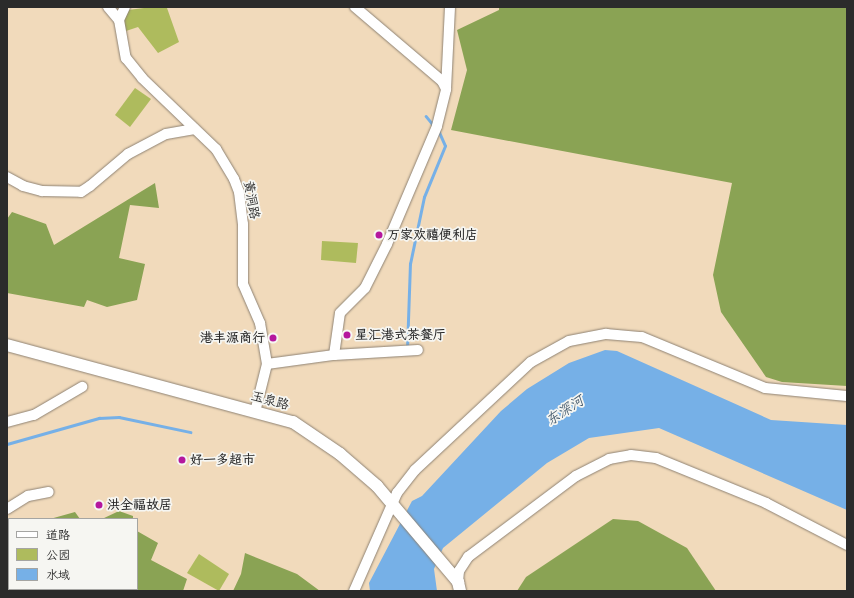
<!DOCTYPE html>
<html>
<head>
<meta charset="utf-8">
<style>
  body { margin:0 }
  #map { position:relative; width:854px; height:598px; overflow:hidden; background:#f1dabb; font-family:"Comic Neue","LXGW WenKai TC",sans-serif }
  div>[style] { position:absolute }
  .green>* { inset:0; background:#aebb5d }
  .forest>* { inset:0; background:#8aa354 }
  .water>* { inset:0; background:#76b0e7 }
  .stream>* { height:2.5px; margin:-1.25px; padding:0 1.25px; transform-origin:1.25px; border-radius:1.25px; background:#76b0e7 }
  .roads { filter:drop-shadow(0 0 1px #8e8273) drop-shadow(0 0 1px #8e8273) }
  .minor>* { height:10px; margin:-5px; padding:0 5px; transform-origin:5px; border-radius:5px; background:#fff }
  .tertiary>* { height:12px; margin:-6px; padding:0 6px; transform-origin:6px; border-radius:6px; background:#fff }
  .dots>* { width:11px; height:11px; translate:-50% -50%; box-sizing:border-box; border:2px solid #f6f6f2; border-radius:50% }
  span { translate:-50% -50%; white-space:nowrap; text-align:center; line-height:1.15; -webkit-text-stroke:3.5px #f6f6f2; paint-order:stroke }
  .street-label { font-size:13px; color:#2b2b2b }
  .poi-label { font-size:13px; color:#2b2b2b; font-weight:700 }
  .left { translate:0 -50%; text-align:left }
  .right { translate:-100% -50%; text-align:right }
  .water-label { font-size:14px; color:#455a6d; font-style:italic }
  .frame { position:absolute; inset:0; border:8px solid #2b2b2b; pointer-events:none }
  .legend { position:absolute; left:8px; top:518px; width:130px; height:72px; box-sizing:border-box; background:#f6f6f2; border:1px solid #a5a5a2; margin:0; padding:5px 7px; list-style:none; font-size:12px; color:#2b2b2b }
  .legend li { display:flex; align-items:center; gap:8px; height:20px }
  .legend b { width:20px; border:1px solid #a5a5a2 }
</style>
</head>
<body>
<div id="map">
  <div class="green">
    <i style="clip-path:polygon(152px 7px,167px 8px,179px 42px,158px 53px,138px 27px,126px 31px,123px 22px,128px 10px)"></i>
    <i style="clip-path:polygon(135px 88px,151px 99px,130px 127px,115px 115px)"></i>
    <i style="clip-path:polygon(322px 241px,358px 243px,356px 263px,321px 260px)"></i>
    <i style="clip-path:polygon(199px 554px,229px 574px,219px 591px,187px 573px)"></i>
  </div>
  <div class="forest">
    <i style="clip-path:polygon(499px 7px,847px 7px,847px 386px,782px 382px,766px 377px,721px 312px,713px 275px,732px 183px,451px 130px,467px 70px,457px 30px,499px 10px)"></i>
    <i style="clip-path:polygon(155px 183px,159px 208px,130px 205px,119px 258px,145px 264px,137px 300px,107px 307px,87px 300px,84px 307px,7px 293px,7px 219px,12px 212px,46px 224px,54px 245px)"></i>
    <i style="clip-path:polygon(119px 511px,133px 516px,133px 519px,102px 519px)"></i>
    <i style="clip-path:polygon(75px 512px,80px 519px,50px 519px)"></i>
    <i style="clip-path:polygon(613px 519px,638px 521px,687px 548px,716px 591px,517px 591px,526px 577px)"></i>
    <i style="clip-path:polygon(137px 531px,158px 543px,151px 560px,187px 579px,183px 591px,7px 591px,9px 561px,9px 589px,137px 589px)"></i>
    <i style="clip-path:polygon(245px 553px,297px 574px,320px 591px,233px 591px,241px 574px)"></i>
  </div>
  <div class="water">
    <i style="clip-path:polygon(605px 350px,617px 351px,771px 420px,847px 425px,847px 510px,659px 428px,589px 438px,547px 463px,443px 548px,434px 569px,437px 591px,370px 591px,369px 583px,412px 501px,422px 496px,501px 411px,527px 389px,569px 363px)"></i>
  </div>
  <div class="stream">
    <i style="left:426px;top:116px;width:13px;rotate:51deg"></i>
    <i style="left:407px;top:349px;width:85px;rotate:-88deg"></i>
    <i style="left:410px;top:264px;width:68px;rotate:-78.2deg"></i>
    <i style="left:424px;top:197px;width:55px;rotate:-67.6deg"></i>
    <i style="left:445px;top:146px;width:17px;rotate:-114deg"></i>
    <i style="left:7px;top:444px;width:96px;rotate:-15.8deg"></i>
    <i style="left:99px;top:418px;width:20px;rotate:-3deg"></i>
    <i style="left:119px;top:417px;width:73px;rotate:11.9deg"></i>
  </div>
  <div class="roads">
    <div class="minor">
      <i style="left:108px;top:7px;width:17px;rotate:50deg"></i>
      <i style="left:125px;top:7px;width:14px;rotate:115deg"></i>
      <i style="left:119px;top:20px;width:39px;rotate:80deg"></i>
      <i style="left:126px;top:58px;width:26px;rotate:51deg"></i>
      <i style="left:142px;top:78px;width:103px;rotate:43.8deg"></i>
      <i style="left:216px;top:149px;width:35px;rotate:59deg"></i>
      <i style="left:234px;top:179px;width:14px;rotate:69deg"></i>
      <i style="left:239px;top:192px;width:32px;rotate:83deg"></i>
      <i style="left:243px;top:224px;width:60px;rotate:90deg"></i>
      <i style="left:243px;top:284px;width:43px;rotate:66.4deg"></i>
      <i style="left:260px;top:323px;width:42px;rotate:80.3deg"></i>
      <i style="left:267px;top:364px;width:49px;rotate:104deg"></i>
      <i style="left:355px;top:7px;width:114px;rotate:40.4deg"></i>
      <i style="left:442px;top:81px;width:9px;rotate:63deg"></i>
      <i style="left:7px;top:177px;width:18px;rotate:29deg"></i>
      <i style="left:23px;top:186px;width:20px;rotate:15deg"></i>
      <i style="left:42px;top:191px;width:39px;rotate:1deg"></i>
      <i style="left:81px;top:192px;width:11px;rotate:-34deg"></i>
      <i style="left:90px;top:186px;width:50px;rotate:-40.1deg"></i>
      <i style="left:128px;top:154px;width:43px;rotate:-27.8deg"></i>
      <i style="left:166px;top:134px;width:29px;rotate:-10deg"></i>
      <i style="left:334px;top:355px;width:42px;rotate:-81.9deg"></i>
      <i style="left:340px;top:313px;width:35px;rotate:-45deg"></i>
      <i style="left:365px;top:288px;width:49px;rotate:-63.4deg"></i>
      <i style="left:387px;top:244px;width:128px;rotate:-67deg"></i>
      <i style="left:437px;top:126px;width:38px;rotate:-76deg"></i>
      <i style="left:446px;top:89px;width:82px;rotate:-87.2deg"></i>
      <i style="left:267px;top:364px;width:68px;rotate:-7.7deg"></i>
      <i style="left:334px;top:355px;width:84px;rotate:-3.4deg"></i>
      <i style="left:7px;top:422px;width:28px;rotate:-15deg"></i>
      <i style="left:34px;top:415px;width:56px;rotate:-30.3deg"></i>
      <i style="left:7px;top:509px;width:25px;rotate:-32deg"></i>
      <i style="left:28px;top:496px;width:21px;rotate:-11deg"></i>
      <i style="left:458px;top:582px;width:11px;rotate:-85deg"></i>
      <i style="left:459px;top:571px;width:17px;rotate:-57deg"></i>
      <i style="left:468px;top:557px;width:135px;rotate:-36.9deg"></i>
      <i style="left:576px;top:476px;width:37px;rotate:-27deg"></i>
      <i style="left:609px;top:459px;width:22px;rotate:-10deg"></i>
      <i style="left:631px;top:455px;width:25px;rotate:7deg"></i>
      <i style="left:656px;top:458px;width:119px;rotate:22.2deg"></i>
      <i style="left:766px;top:503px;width:91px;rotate:27.4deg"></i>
      <i style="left:354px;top:591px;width:107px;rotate:-66.3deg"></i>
      <i style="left:397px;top:493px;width:29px;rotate:-52deg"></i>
      <i style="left:415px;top:470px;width:158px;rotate:-43deg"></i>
      <i style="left:531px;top:362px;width:43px;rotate:-28.9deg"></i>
      <i style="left:569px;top:341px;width:38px;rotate:-11deg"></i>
      <i style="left:606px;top:334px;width:36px;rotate:5deg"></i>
      <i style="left:642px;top:337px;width:133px;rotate:22.5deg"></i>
      <i style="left:765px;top:388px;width:82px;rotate:5.6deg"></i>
    </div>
    <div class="tertiary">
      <i style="left:7px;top:345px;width:296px;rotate:15.1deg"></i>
      <i style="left:293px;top:422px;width:57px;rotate:34.2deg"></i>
      <i style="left:340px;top:454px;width:49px;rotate:40.9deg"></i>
      <i style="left:377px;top:486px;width:126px;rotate:49.8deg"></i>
      <i style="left:458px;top:582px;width:9px;rotate:77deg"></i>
    </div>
  </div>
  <div class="dots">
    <i style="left:379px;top:235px;background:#b5179e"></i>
    <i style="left:347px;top:335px;background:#b5179e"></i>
    <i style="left:273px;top:338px;background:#b5179e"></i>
    <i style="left:182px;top:460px;background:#b5179e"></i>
    <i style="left:99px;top:505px;background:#b5179e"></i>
  </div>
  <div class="street-label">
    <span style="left:251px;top:200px;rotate:80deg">黄洞路</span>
    <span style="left:270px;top:401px;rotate:15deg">玉泉路</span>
  </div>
  <div class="poi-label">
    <span class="left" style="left:387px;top:235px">万家欢禧便利店</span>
    <span class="left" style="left:355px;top:335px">星汇港式茶餐厅</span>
    <span class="right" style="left:265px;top:338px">港丰源商行</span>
    <span class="left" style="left:190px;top:460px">好一多超市</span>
    <span class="left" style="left:107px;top:505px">洪全福故居</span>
  </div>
  <div class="water-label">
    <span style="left:565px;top:411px;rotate:-33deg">东深河</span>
  </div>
  <div class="frame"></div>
  <ul class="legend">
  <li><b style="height:5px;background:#fff"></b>道路</li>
  <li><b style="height:11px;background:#aebb5d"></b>公园</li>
  <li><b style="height:11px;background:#76b0e7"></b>水域</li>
  </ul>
</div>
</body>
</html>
